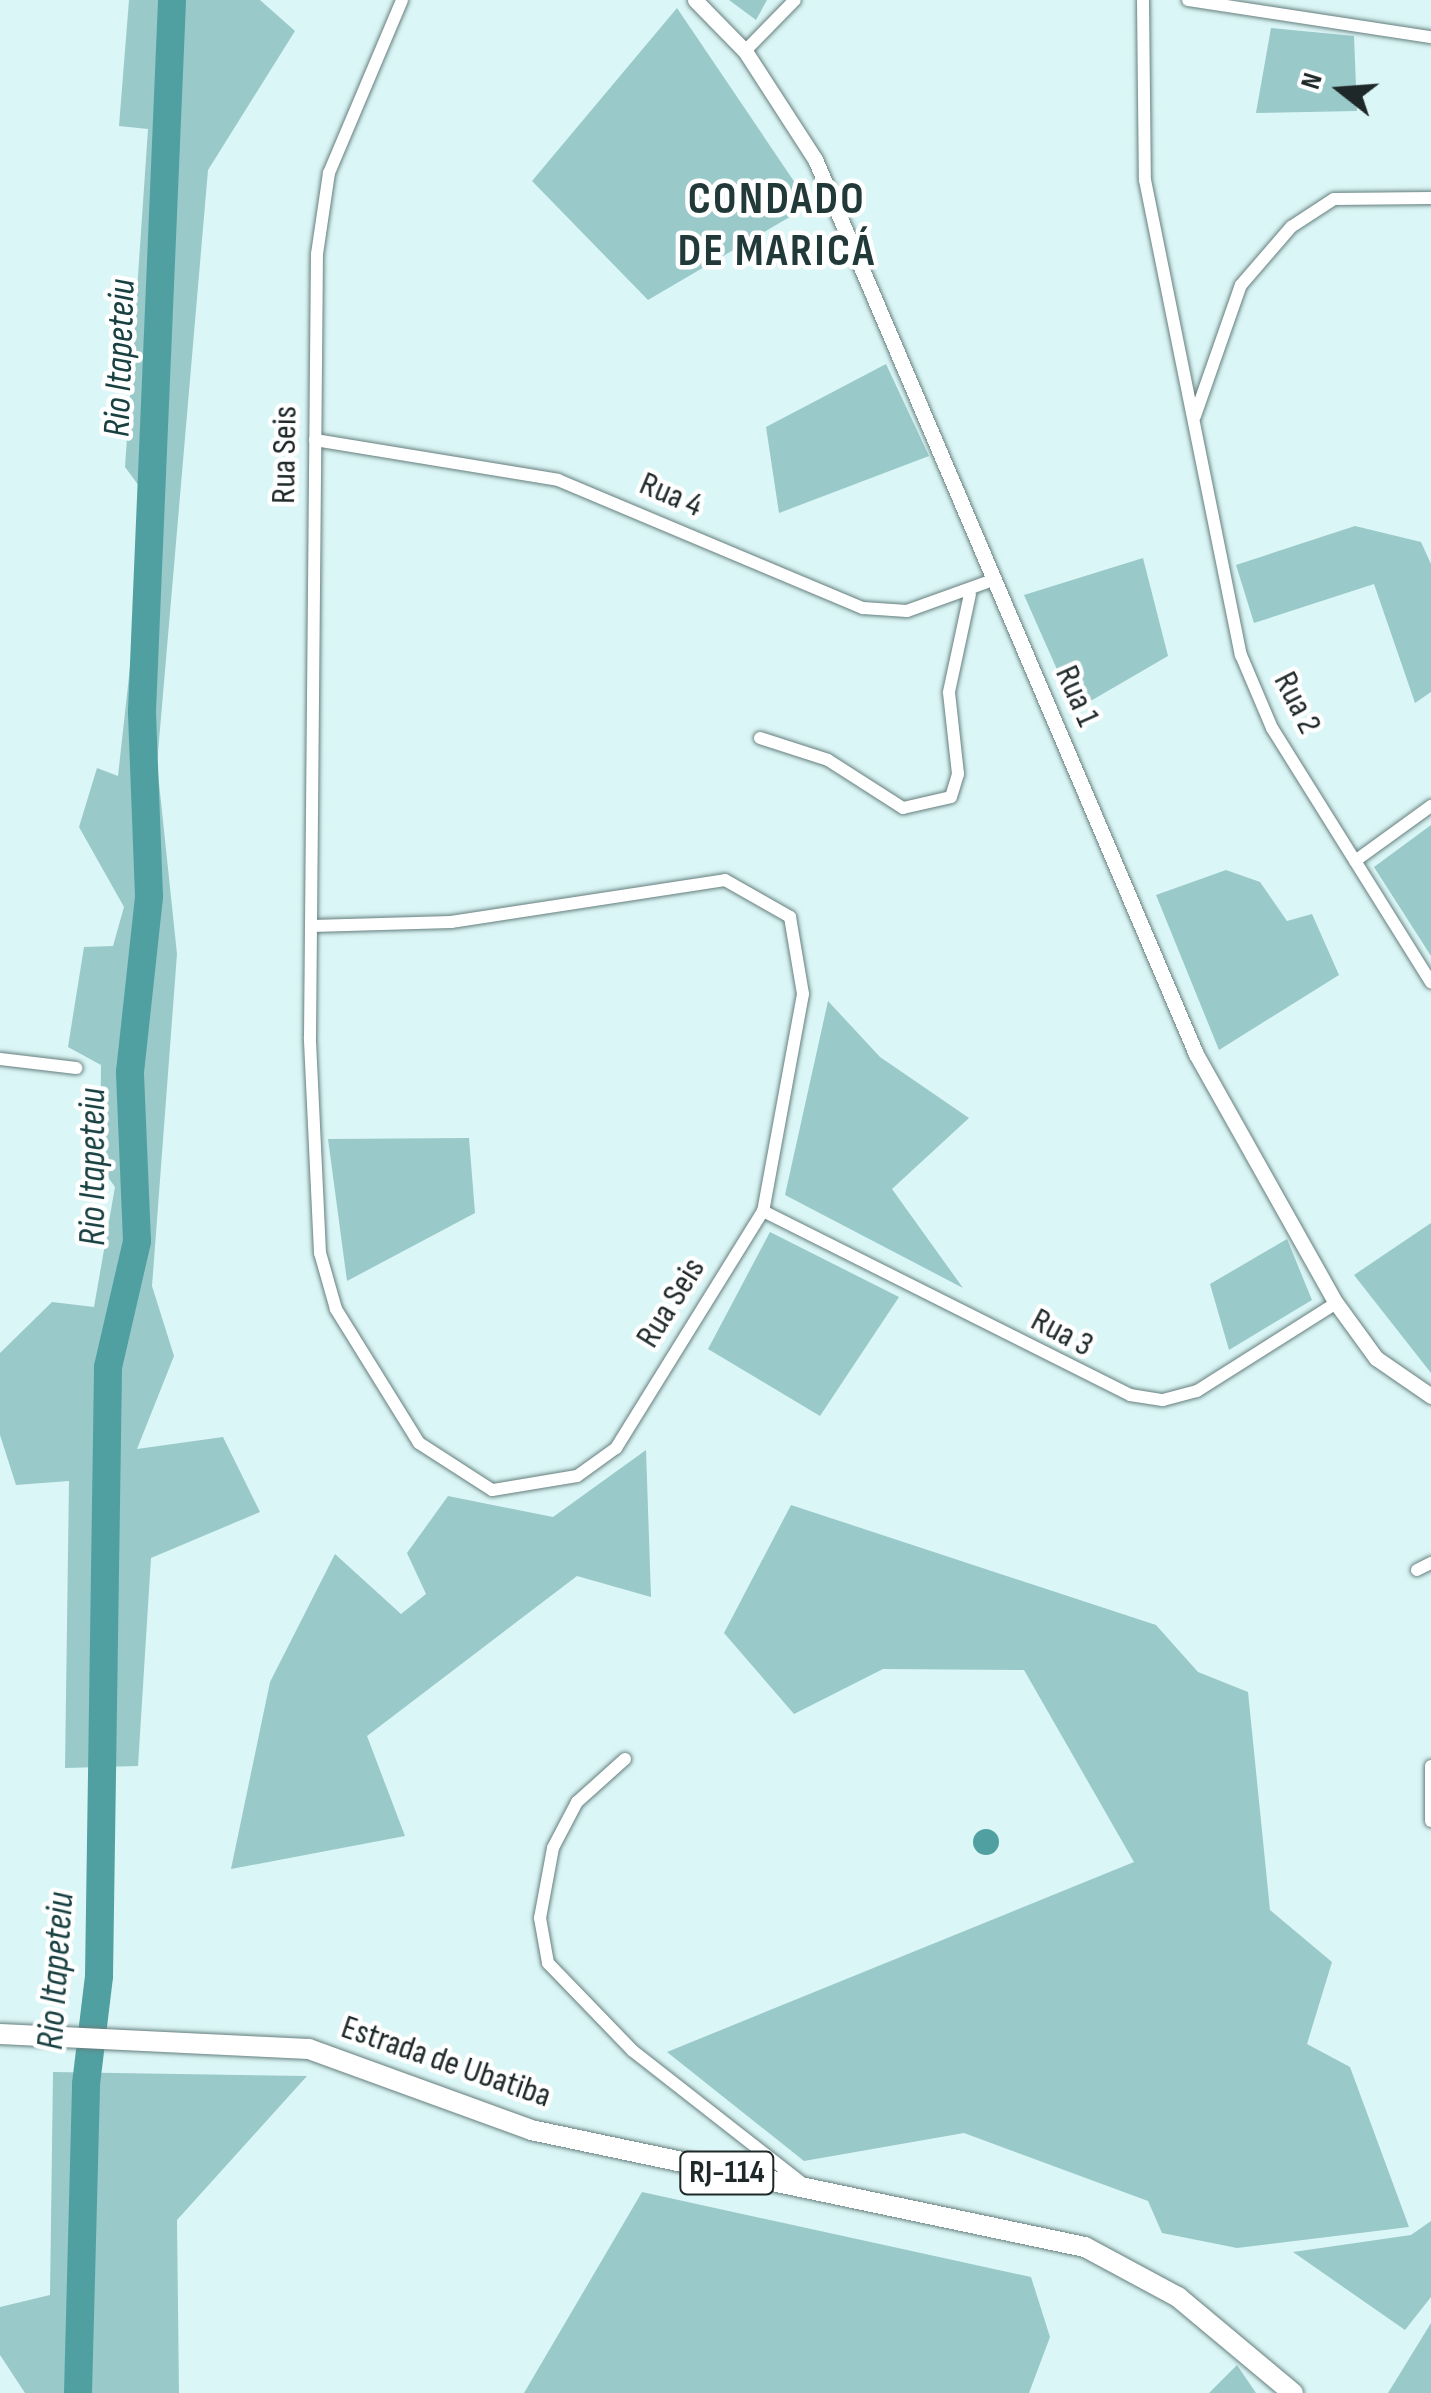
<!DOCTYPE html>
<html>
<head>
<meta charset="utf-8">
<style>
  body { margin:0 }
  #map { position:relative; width:1431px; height:2393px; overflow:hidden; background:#dbf6f6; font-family:"Sofia Sans Condensed",sans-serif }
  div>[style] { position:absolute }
  .green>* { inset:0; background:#9ac9ca }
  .water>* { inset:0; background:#50a0a2 }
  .round { border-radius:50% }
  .river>* { height:28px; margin:-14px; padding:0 14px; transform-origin:14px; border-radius:14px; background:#50a0a2 }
  .roads { filter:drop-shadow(0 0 2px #667e7e) drop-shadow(0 0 2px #667e7e) }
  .minor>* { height:12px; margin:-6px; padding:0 6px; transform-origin:6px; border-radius:6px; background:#fff }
  .tertiary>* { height:15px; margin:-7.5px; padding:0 7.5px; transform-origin:7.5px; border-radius:7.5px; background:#fff }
  .primary>* { height:20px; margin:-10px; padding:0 10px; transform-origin:10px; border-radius:10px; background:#fff }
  span { translate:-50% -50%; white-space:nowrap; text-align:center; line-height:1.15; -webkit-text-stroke:9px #fff; paint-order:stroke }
  .shield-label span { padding:2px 8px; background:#fff; border:2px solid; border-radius:8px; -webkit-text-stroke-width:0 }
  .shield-label { font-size:32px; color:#1e2829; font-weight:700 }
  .street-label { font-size:35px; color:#1e2829 }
  .water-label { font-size:38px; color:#1a4142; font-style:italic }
  .district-label { font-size:45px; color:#223939; font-weight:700; letter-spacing:2.5px }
  .north { position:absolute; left:1291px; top:40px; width:100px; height:100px; -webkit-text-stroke:8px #fff; paint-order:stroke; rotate:287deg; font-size:28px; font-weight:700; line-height:40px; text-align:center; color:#1e2829 }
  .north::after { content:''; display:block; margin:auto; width:35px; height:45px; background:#1e2829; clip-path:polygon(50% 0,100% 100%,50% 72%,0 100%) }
</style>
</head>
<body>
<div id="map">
  <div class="green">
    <i style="clip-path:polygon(129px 0,260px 0,295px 31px,208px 170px,157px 764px,177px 954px,152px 1286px,174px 1356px,137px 1449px,223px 1437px,260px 1512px,151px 1558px,138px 1766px,65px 1768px,69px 1481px,16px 1485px,0 1435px,0 1353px,52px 1302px,94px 1307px,115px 1187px,100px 1166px,101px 1065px,68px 1047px,84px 947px,113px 946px,124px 907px,79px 827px,97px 768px,118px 776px,136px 613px,139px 486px,125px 467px,148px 129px,119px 126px)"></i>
    <i style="clip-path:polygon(729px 0,767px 0,756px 20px)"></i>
    <i style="clip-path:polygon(677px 8px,810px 205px,648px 300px,532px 181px)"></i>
    <i style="clip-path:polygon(1271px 28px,1354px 36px,1357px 111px,1256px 113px)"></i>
    <i style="clip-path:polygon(886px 364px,929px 456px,779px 513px,766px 427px)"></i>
    <i style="clip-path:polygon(1355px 526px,1421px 542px,1431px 564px,1431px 692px,1415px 703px,1374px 584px,1254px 623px,1236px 565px)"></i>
    <i style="clip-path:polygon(1143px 558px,1168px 656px,1075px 710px,1024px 595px)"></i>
    <i style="clip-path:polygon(1431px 825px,1431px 956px,1374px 867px)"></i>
    <i style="clip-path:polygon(1226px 870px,1260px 882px,1287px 921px,1312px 914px,1339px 975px,1219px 1050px,1156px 895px)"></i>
    <i style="clip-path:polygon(828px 1001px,880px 1057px,969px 1118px,892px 1189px,963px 1288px,785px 1195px)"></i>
    <i style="clip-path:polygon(469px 1138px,475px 1213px,347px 1281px,328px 1139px)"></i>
    <i style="clip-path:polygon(1431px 1223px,1431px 1373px,1354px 1275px)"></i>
    <i style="clip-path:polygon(770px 1232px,899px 1297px,820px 1416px,708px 1349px)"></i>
    <i style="clip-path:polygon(1287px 1239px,1312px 1300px,1229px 1350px,1210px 1284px)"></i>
    <i style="clip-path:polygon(646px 1450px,651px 1597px,577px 1576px,367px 1736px,405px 1836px,231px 1869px,270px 1682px,335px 1554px,401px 1614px,426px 1594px,407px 1553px,448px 1496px,553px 1517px)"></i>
    <i style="clip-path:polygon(791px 1505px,1156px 1625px,1198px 1672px,1248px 1692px,1270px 1910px,1332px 1962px,1307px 2044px,1350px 2067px,1409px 2227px,1237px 2248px,1162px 2233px,1148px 2201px,964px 2133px,804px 2161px,667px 2052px,1134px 1862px,1024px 1670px,883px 1669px,794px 1714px,724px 1633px)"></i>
    <i style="clip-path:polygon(53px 2072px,307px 2076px,177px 2220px,179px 2393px,25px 2393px,0 2355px,0 2307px,50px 2295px)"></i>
    <i style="clip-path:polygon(642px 2192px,1031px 2277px,1050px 2337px,1029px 2393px,524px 2393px)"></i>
    <i style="clip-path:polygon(1431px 2221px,1431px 2297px,1405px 2330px,1293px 2252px,1411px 2235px)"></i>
    <i style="clip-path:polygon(1431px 2323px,1431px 2393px,1388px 2393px)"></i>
    <i style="clip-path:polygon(1237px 2365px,1256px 2393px,1209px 2393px)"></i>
  </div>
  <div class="water">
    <i class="round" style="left:973px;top:1829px;width:26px;height:26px"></i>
  </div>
  <div class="river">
    <i style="left:78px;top:2393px;width:309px;rotate:-88.5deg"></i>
    <i style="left:86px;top:2084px;width:109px;rotate:-83.1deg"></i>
    <i style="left:99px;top:1976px;width:609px;rotate:-89.15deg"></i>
    <i style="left:108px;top:1367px;width:129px;rotate:-77deg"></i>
    <i style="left:137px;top:1241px;width:169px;rotate:-92.4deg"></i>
    <i style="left:130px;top:1072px;width:177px;rotate:-83.8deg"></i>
    <i style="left:149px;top:896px;width:185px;rotate:-92.2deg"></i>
    <i style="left:142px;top:711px;width:712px;rotate:-87.58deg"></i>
  </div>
  <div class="roads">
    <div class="minor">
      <i style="left:1143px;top:0;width:180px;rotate:89.4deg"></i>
      <i style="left:1145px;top:180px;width:485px;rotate:78.6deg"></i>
      <i style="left:1241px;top:655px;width:79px;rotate:67deg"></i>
      <i style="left:1272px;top:728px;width:300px;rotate:58deg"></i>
      <i style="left:1188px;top:0;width:246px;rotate:8.7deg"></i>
      <i style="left:745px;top:51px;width:71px;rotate:-45.6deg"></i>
      <i style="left:1195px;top:416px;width:139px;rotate:-70.7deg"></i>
      <i style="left:1241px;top:285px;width:77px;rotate:-49.2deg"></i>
      <i style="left:1291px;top:227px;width:51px;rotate:-33.1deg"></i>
      <i style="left:1334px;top:199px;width:97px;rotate:-0.6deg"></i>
      <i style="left:315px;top:440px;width:246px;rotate:9.3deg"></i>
      <i style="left:558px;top:480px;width:331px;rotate:22.8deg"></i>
      <i style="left:863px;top:608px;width:44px;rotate:3.9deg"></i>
      <i style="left:907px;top:611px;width:91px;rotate:-19.8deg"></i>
      <i style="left:760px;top:738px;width:71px;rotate:17.9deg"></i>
      <i style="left:828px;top:760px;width:89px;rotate:32.6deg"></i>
      <i style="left:903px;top:808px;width:49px;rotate:-12.9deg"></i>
      <i style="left:951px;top:797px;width:24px;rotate:-73deg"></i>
      <i style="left:958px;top:774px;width:82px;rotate:-96.3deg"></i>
      <i style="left:949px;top:692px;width:100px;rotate:-77.9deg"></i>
      <i style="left:1355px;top:861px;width:94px;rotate:-35.9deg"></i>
      <i style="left:312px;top:926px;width:139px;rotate:-1.6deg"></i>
      <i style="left:451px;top:922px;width:277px;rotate:-8.7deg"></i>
      <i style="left:725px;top:880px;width:75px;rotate:29.6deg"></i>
      <i style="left:790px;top:917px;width:78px;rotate:80.4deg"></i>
      <i style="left:803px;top:994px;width:221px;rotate:100.4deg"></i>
      <i style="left:763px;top:1211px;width:279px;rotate:121.8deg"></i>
      <i style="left:616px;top:1448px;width:48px;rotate:144.3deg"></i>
      <i style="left:577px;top:1476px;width:86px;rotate:170.6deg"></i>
      <i style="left:492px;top:1490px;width:87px;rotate:-147.2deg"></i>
      <i style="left:419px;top:1443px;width:158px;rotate:-121.8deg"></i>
      <i style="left:336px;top:1309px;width:58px;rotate:-105.9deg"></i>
      <i style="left:320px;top:1253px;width:216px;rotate:-92.7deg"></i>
      <i style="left:310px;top:1037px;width:783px;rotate:-89.49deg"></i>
      <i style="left:317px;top:254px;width:82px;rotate:-81.6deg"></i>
      <i style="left:329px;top:173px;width:188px;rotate:-67.1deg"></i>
      <i style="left:0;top:1059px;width:77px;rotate:6.8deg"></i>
      <i style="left:763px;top:1211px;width:411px;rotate:26.6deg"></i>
      <i style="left:1130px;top:1395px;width:33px;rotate:9deg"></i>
      <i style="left:1163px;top:1400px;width:35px;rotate:-15deg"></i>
      <i style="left:1197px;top:1391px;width:165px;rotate:-32.3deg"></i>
      <i style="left:1417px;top:1570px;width:16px;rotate:-27deg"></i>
      <i style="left:625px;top:1759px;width:64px;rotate:138.1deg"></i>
      <i style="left:577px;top:1802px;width:52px;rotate:117.6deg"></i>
      <i style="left:553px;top:1848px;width:71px;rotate:100.5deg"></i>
      <i style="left:540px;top:1918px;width:46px;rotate:79.9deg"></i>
      <i style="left:548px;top:1963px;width:122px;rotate:46deg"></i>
      <i style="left:633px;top:2051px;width:214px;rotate:38deg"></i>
      <i style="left:1431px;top:1766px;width:55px;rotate:90deg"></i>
    </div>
    <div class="tertiary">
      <i style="left:695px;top:0;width:71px;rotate:45.6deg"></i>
      <i style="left:745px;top:51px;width:129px;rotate:57.1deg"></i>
      <i style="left:815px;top:159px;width:973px;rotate:66.94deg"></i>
      <i style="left:1196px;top:1054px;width:286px;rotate:60.7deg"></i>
      <i style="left:1336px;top:1303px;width:68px;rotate:54deg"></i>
      <i style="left:1376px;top:1358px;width:67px;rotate:34.6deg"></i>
    </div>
    <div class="primary">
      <i style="left:0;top:2034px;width:309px;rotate:2.8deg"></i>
      <i style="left:309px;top:2049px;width:236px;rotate:20deg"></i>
      <i style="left:531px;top:2130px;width:566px;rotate:11.93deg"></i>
      <i style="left:1085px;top:2247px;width:106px;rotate:28.3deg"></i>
      <i style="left:1178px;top:2297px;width:150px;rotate:39.9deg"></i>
    </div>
  </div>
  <div class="shield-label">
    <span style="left:727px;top:2173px">RJ-114</span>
  </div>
  <div class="street-label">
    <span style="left:285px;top:455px;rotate:-89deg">Rua Seis</span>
    <span style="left:671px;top:495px;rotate:23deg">Rua 4</span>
    <span style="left:1077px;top:696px;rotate:66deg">Rua 1</span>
    <span style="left:1297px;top:703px;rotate:63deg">Rua 2</span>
    <span style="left:671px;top:1303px;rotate:-58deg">Rua Seis</span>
    <span style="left:1062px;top:1333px;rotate:28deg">Rua 3</span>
    <span style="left:446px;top:2062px;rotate:19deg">Estrada de Ubatiba</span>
  </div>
  <div class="water-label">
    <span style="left:120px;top:358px;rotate:-88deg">Rio Itapeteiu</span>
    <span style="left:93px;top:1167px;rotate:-90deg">Rio Itapeteiu</span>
    <span style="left:56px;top:1971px;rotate:-86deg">Rio Itapeteiu</span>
  </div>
  <div class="district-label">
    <span style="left:777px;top:226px">CONDADO<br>DE MARICÁ</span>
  </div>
  <div class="north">N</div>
</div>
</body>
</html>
